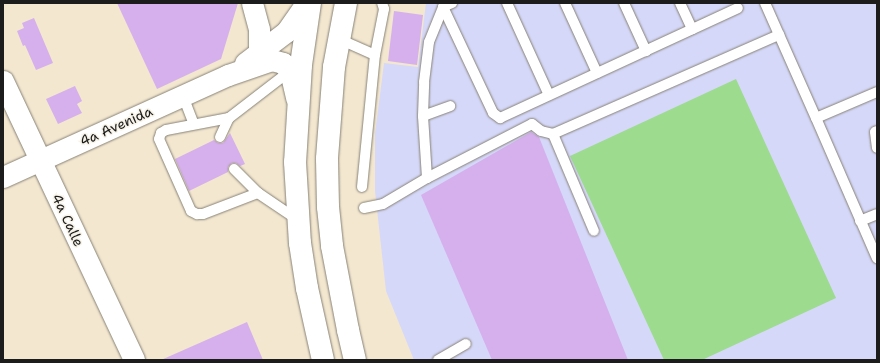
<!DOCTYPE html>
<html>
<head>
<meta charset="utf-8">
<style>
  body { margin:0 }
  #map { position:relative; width:880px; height:363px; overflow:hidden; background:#f3e7d0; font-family:"Shantell Sans",sans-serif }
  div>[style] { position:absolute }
  .built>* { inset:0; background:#d5d8f9 }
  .green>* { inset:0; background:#9ddb8f }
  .building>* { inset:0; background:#d5b0ec }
  .roads { filter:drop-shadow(0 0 1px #888276) drop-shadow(0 0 1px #888276) }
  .service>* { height:10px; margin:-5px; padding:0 5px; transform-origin:5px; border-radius:5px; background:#fff }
  .minor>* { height:21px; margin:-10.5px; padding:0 10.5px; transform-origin:10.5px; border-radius:10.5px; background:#fff }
  .trunk>* { height:22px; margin:-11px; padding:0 11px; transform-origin:11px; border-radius:11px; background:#fff }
  span { translate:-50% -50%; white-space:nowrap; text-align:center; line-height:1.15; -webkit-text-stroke:3px #f7f3e8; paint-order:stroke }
  .street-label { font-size:14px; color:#1c1c1c }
  .frame { position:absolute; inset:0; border:4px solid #1c1c1c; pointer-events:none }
</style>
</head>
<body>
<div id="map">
  <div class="built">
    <i style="clip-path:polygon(426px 3px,877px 3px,877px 360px,414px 360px,386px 291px,375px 191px,375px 134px,384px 63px,418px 67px)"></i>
  </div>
  <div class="green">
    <i style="clip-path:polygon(736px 79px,836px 298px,702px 360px,664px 360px,570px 156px)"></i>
  </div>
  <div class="building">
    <i style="clip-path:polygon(117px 3px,238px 3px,221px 59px,157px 89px)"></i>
    <i style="clip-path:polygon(394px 11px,423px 15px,417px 65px,388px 61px)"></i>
    <i style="clip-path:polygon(34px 18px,53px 63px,36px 70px,25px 45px,23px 46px,17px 31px,24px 28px,22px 23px)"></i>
    <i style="clip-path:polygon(75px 86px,82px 101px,77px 104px,82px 113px,58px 124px,46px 99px)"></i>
    <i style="clip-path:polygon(531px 132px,539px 137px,628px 360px,492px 360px,421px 195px)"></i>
    <i style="clip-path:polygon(230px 133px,245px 164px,240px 166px,236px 163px,232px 163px,228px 167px,228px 172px,189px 191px,175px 159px,214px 140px,218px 143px,223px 143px)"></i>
    <i style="clip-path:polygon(247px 322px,263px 360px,161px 360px)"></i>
  </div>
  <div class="roads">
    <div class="service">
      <i style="left:507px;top:3px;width:101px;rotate:65.5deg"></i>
      <i style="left:565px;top:3px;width:77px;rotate:65.4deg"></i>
      <i style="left:624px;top:3px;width:53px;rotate:65.4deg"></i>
      <i style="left:680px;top:3px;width:29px;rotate:65deg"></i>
      <i style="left:765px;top:3px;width:126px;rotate:66.1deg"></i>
      <i style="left:443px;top:7px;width:117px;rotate:64.7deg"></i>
      <i style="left:493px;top:113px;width:9px;rotate:36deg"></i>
      <i style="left:500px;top:118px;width:262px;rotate:-24.8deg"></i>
      <i style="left:339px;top:39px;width:39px;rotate:24deg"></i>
      <i style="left:877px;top:92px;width:66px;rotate:156.9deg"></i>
      <i style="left:816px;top:118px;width:153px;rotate:66.5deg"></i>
      <i style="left:183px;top:96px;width:30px;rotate:69deg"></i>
      <i style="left:423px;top:116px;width:29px;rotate:-20deg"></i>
      <i style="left:229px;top:118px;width:64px;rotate:169.2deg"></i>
      <i style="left:166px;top:130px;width:6px;rotate:149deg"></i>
      <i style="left:161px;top:133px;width:6px;rotate:108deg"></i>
      <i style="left:159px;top:139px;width:79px;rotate:66deg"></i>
      <i style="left:191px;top:211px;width:7px;rotate:27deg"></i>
      <i style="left:197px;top:214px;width:6px"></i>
      <i style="left:203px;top:214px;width:59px;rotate:-20.9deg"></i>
      <i style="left:877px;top:131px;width:2px;rotate:153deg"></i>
      <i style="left:875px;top:132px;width:16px;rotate:83deg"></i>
      <i style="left:553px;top:134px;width:105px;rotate:67.1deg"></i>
      <i style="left:220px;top:137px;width:21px;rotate:-65deg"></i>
      <i style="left:229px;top:118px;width:77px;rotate:-37.6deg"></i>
      <i style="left:234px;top:169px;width:34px;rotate:45deg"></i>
      <i style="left:258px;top:193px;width:48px;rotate:34deg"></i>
      <i style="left:427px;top:178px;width:62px;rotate:-93.7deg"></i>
      <i style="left:423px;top:116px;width:34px;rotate:-88deg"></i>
      <i style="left:424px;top:82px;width:40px;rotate:-82.9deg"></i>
      <i style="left:429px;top:42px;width:38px;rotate:-68deg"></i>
      <i style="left:443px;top:7px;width:10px;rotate:-24deg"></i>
      <i style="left:362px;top:187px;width:133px;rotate:-84.4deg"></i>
      <i style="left:375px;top:55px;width:47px;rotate:-78.9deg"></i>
      <i style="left:384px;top:9px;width:6px;rotate:-108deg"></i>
      <i style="left:364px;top:208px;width:19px;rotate:-12deg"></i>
      <i style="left:383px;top:204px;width:51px;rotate:-30.6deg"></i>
      <i style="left:427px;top:178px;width:118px;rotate:-27.2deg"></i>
      <i style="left:532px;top:124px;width:11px;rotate:38deg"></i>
      <i style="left:541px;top:131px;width:12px;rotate:14deg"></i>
      <i style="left:553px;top:134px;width:247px;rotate:-23.7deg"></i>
      <i style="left:860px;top:221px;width:18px;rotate:-22deg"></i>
      <i style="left:438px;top:360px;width:32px;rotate:-30deg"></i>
    </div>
    <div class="minor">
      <i style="left:252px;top:3px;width:27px;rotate:75deg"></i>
      <i style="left:259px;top:29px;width:23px;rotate:90deg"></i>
      <i style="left:245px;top:63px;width:51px;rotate:-37.1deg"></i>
      <i style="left:286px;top:32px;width:35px;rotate:-55deg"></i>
      <i style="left:3px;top:81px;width:308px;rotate:64.8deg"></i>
      <i style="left:3px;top:177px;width:247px;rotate:-24.4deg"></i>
      <i style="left:228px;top:75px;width:46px;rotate:-18.8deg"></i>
      <i style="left:272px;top:60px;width:11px;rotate:15deg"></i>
      <i style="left:283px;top:63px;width:11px;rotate:49deg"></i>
      <i style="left:290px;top:71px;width:28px;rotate:77deg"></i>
    </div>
    <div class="trunk">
      <i style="left:310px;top:3px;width:63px;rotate:98.3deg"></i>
      <i style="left:301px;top:65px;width:97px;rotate:93.5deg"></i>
      <i style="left:295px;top:162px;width:81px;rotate:86.5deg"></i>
      <i style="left:300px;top:243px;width:46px;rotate:81.2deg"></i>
      <i style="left:307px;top:288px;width:74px;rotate:77.5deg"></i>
      <i style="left:346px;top:3px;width:65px;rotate:100.6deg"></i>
      <i style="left:334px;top:67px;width:92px;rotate:94.4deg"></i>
      <i style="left:327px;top:159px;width:48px;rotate:88.8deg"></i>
      <i style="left:328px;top:207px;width:39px;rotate:84deg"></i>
      <i style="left:332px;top:246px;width:86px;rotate:79.2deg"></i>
      <i style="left:348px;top:330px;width:31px;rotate:77deg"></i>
    </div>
  </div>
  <div class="street-label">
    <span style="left:116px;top:126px;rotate:-24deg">4a Avenida</span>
    <span style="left:68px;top:220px;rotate:65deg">4a Calle</span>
  </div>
  <div class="frame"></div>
</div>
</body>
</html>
